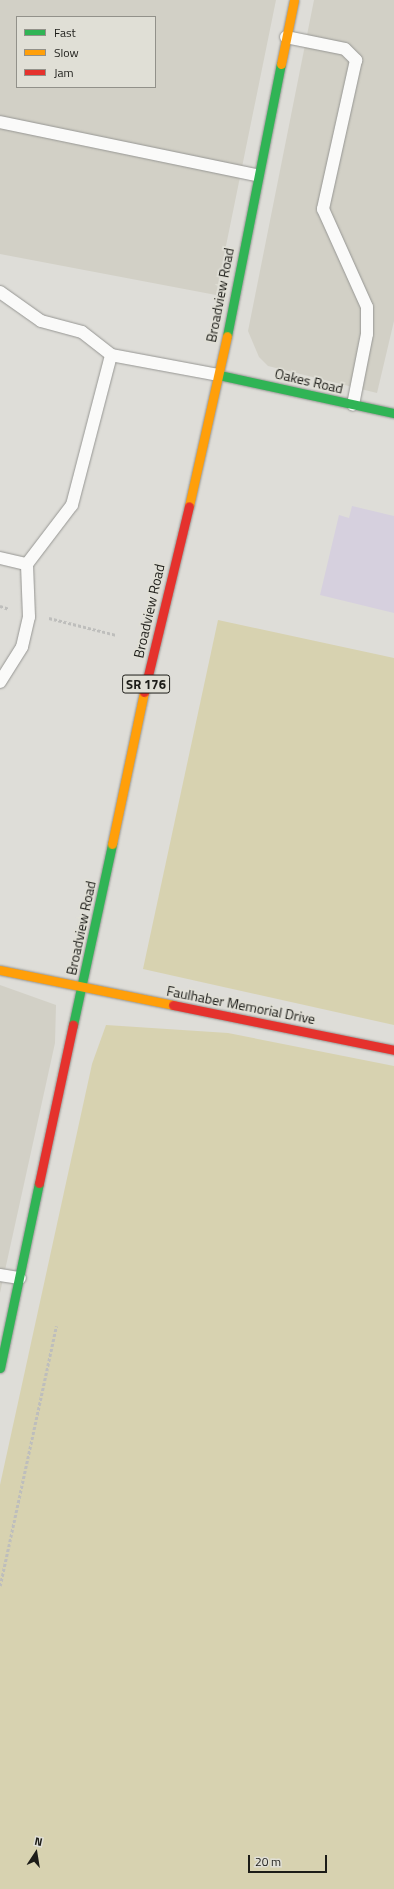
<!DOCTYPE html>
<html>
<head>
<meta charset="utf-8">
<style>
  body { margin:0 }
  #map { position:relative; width:394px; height:1889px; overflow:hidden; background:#deddd8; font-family:"Titillium Web",sans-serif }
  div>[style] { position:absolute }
  .built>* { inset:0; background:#d2d0c6 }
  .green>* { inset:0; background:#d7d2b0 }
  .building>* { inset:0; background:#d6d0de }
  .path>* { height:2.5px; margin-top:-1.25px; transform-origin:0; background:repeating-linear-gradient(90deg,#bebebc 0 3px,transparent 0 5px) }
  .roads { filter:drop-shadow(0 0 1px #969693) drop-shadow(0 0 1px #969693) }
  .lane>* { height:12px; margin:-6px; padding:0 6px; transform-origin:6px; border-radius:6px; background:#fafaf9 }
  .fast>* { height:9px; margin:-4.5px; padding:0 4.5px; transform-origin:4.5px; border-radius:4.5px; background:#30b455 }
  .slow>* { height:9px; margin:-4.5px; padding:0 4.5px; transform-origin:4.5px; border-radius:4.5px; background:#ff9f0a }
  .jam>* { height:9px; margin:-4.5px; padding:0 4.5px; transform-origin:4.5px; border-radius:4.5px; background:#e5322d }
  span { translate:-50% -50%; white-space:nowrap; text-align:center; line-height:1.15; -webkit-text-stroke:3.5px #e0dfd6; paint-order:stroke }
  .shield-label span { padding:1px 3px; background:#e0dfd6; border:1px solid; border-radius:3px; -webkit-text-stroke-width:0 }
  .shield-label { font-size:13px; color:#1c1c18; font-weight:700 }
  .street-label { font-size:14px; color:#1c1c18 }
  .legend { position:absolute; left:16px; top:16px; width:140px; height:72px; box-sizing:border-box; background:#e0dfd6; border:1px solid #92918a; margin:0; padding:5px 7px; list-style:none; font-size:12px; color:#1c1c18 }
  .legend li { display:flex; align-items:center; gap:8px; height:20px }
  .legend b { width:20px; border:1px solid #92918a }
  .north { position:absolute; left:16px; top:1833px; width:40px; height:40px; -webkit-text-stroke:3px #e0dfd6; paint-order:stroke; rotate:12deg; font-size:11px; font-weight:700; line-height:16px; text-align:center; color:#1c1c18 }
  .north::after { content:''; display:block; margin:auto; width:14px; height:18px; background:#1c1c18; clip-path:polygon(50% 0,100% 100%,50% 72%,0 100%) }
  .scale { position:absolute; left:248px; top:1855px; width:79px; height:18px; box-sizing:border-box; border:2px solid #1c1c18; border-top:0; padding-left:5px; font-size:12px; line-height:14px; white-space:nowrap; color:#1c1c18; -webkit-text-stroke:3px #e0dfd6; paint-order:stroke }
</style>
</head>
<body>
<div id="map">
  <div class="built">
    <i style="clip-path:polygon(evenodd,0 0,276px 0,216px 295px,0 254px,0 0,17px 17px,155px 17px,155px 87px,17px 87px,17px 17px)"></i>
    <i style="clip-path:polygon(314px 0,394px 0,394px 321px,377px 393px,268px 366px,259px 357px,248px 331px)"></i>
    <i style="clip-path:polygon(0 985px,56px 1005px,55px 1043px,0 1293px)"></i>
  </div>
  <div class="green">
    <i style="clip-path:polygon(218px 620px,394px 658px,394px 1025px,143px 969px)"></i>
    <i style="clip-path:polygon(106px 1025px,228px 1033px,394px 1066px,394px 1889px,0 1889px,0 1485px,92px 1064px)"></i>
  </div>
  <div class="building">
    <i style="clip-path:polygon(352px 506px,394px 516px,394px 613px,320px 595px,339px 515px,349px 518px)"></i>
  </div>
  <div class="path">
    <i style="left:0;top:606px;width:9px;rotate:18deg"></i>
    <i style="left:49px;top:618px;width:69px;rotate:14.2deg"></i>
    <i style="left:0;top:1586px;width:266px;rotate:-77.8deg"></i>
  </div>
  <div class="roads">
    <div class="lane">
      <i style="left:286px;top:37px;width:60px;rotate:11.5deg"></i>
      <i style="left:345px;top:49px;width:16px;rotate:45deg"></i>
      <i style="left:356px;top:60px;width:153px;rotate:102.5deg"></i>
      <i style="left:323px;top:209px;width:107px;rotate:65.8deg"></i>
      <i style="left:367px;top:307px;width:27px;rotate:90deg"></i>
      <i style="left:367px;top:334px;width:72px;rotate:101.2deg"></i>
      <i style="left:0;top:122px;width:262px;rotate:11.7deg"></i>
      <i style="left:0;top:292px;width:50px;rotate:35.3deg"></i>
      <i style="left:41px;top:321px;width:42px;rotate:15deg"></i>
      <i style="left:82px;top:332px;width:37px;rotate:38deg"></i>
      <i style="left:0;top:558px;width:28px;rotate:13deg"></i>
      <i style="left:0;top:682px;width:41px;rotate:-57.8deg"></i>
      <i style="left:22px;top:647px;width:31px;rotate:-77deg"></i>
      <i style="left:29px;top:617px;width:53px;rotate:-92.2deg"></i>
      <i style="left:27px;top:564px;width:74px;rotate:-52.7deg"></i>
      <i style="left:72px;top:505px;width:155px;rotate:-75.4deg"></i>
      <i style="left:111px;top:355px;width:110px;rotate:10.5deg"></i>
      <i style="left:0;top:1275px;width:20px;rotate:9deg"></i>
    </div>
    <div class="fast">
      <i style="left:227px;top:336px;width:277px;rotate:-78.8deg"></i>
      <i style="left:219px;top:375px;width:179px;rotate:12.3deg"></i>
      <i style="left:73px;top:1025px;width:185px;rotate:-77.8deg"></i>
      <i style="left:0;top:1368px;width:189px;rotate:-78.1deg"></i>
    </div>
    <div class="slow">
      <i style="left:281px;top:64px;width:65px;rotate:-78.5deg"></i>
      <i style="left:189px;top:506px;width:174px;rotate:-77.4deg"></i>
      <i style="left:112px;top:844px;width:155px;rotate:-78.1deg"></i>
      <i style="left:0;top:970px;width:177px;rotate:11.4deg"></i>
    </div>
    <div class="jam">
      <i style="left:144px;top:692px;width:191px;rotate:-76.4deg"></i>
      <i style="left:173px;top:1005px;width:226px;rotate:11.5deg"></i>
      <i style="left:39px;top:1183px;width:162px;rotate:-77.9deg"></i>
    </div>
  </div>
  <div class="shield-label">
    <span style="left:146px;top:684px">SR 176</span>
  </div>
  <div class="street-label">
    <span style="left:220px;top:295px;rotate:-79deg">Broadview Road</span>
    <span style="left:309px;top:381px;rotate:13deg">Oakes Road</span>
    <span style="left:149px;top:611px;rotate:-77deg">Broadview Road</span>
    <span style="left:81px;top:928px;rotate:-78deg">Broadview Road</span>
    <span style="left:241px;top:1005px;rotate:11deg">Faulhaber Memorial Drive</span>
  </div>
  <ul class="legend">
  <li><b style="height:5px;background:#30b455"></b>Fast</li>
  <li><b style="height:5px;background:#ff9f0a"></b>Slow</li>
  <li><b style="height:5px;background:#e5322d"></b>Jam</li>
  </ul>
  <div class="north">N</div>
  <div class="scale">20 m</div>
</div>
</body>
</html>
